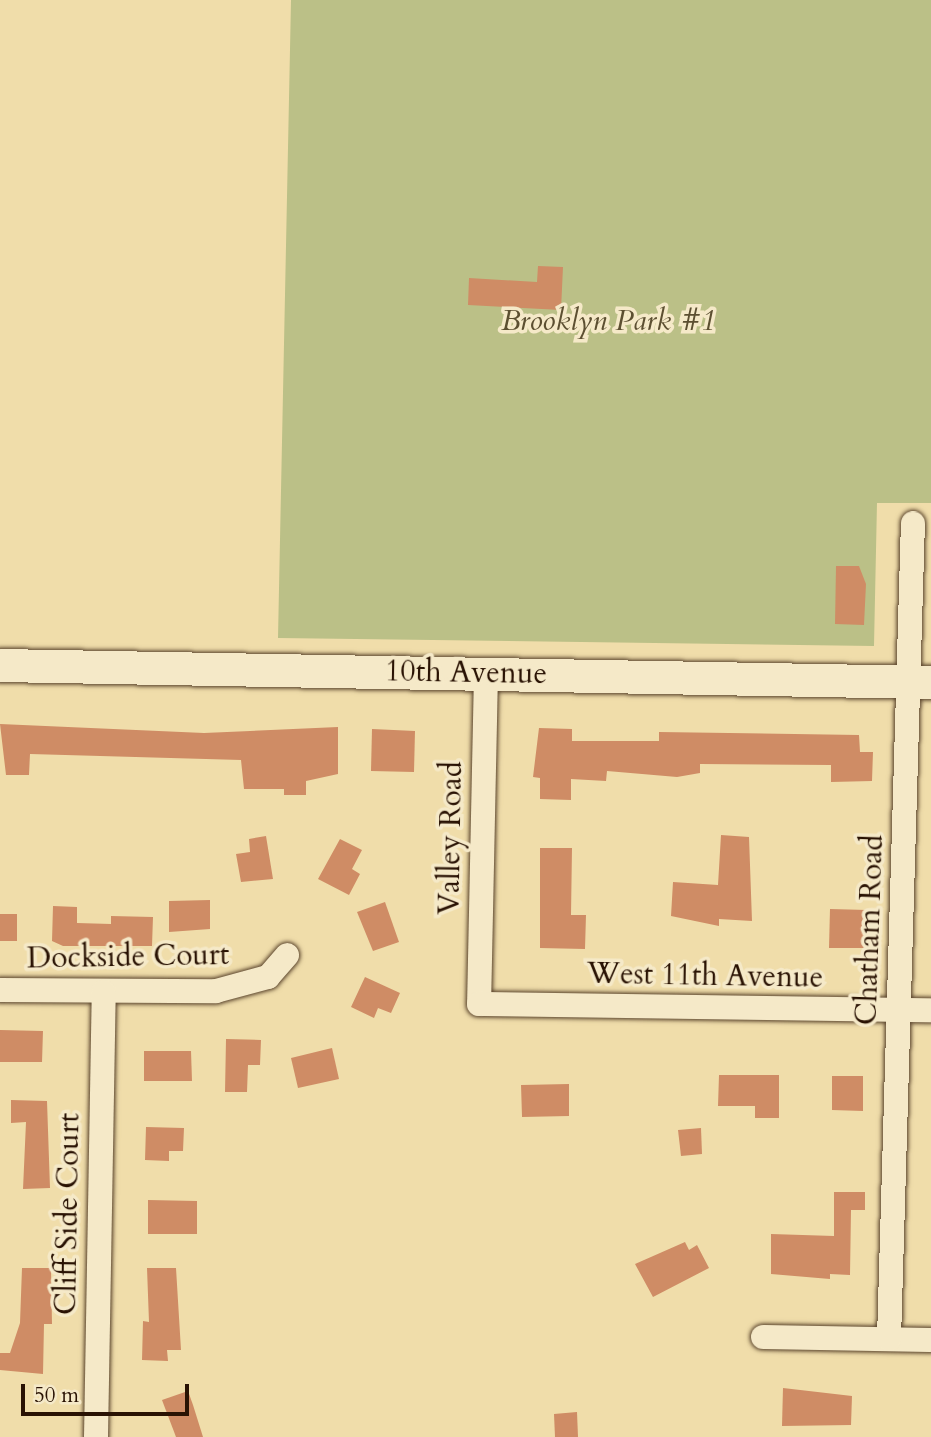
<!DOCTYPE html>
<html>
<head>
<meta charset="utf-8">
<style>
  body { margin:0 }
  #map { position:relative; width:931px; height:1437px; overflow:hidden; background:#f0ddaa; font-family:Cardo,serif }
  div>[style] { position:absolute }
  .green>* { inset:0; background:#bbc087 }
  .building>* { inset:0; background:#cf8c65 }
  .roads { filter:drop-shadow(0 0 2px #5b452d) drop-shadow(0 0 2px #5b452d) }
  .street>* { height:24px; margin:-12px; padding:0 12px; transform-origin:12px; border-radius:12px; background:#f5e9c8 }
  .secondary>* { height:33px; margin:-16.5px; padding:0 16.5px; transform-origin:16.5px; border-radius:16.5px; background:#f5e9c8 }
  span { translate:-50% -50%; white-space:nowrap; text-align:center; line-height:1.15; -webkit-text-stroke:7px #f5e9c8; paint-order:stroke }
  .park-label { font-size:30px; color:#5c4f31; font-style:italic }
  .street-label { font-size:30px; color:#291203 }
  .scale { position:absolute; left:21px; top:1384px; width:168px; height:32px; box-sizing:border-box; border:4px solid #291203; border-top:0; padding-left:9px; font-size:21px; line-height:24px; white-space:nowrap; color:#291203; -webkit-text-stroke:5px #f5e9c8; paint-order:stroke }
</style>
</head>
<body>
<div id="map">
  <div class="green">
    <i style="clip-path:polygon(291px 0,931px 0,931px 503px,877px 503px,874px 646px,278px 638px)"></i>
  </div>
  <div class="building">
    <i style="clip-path:polygon(538px 266px,563px 267px,561px 310px,468px 305px,469px 278px,537px 282px)"></i>
    <i style="clip-path:polygon(836px 566px,859px 566px,866px 584px,864px 625px,835px 624px)"></i>
    <i style="clip-path:polygon(0 724px,204px 733px,338px 727px,338px 774px,306px 781px,306px 795px,284px 795px,284px 789px,244px 789px,241px 760px,30px 754px,29px 775px,6px 775px)"></i>
    <i style="clip-path:polygon(539px 728px,572px 729px,572px 741px,659px 741px,659px 732px,859px 735px,860px 752px,873px 752px,872px 781px,831px 782px,831px 765px,700px 764px,700px 773px,677px 777px,607px 771px,606px 781px,571px 779px,571px 800px,540px 799px,540px 778px,533px 777px)"></i>
    <i style="clip-path:polygon(372px 729px,415px 731px,414px 772px,371px 771px)"></i>
    <i style="clip-path:polygon(721px 835px,749px 837px,752px 921px,719px 919px,719px 926px,671px 916px,673px 882px,718px 885px)"></i>
    <i style="clip-path:polygon(266px 836px,273px 879px,241px 882px,236px 854px,250px 852px,249px 839px)"></i>
    <i style="clip-path:polygon(340px 839px,362px 850px,352px 869px,360px 874px,349px 895px,318px 879px)"></i>
    <i style="clip-path:polygon(540px 848px,572px 848px,571px 915px,586px 915px,585px 949px,540px 948px)"></i>
    <i style="clip-path:polygon(210px 900px,210px 929px,169px 932px,169px 901px)"></i>
    <i style="clip-path:polygon(385px 902px,399px 942px,373px 951px,357px 912px)"></i>
    <i style="clip-path:polygon(53px 906px,77px 907px,77px 923px,111px 924px,111px 916px,153px 917px,152px 946px,63px 946px,52px 941px)"></i>
    <i style="clip-path:polygon(830px 909px,867px 910px,867px 948px,829px 948px)"></i>
    <i style="clip-path:polygon(0 914px,17px 914px,17px 941px,0 941px)"></i>
    <i style="clip-path:polygon(365px 977px,400px 993px,391px 1013px,378px 1008px,374px 1018px,351px 1007px)"></i>
    <i style="clip-path:polygon(0 1030px,43px 1031px,42px 1062px,0 1062px)"></i>
    <i style="clip-path:polygon(226px 1039px,261px 1040px,260px 1065px,248px 1065px,247px 1092px,225px 1092px)"></i>
    <i style="clip-path:polygon(332px 1048px,339px 1079px,298px 1088px,291px 1058px)"></i>
    <i style="clip-path:polygon(144px 1051px,191px 1051px,192px 1081px,144px 1081px)"></i>
    <i style="clip-path:polygon(719px 1075px,779px 1075px,779px 1118px,755px 1118px,755px 1106px,718px 1106px)"></i>
    <i style="clip-path:polygon(832px 1076px,863px 1076px,863px 1111px,832px 1110px)"></i>
    <i style="clip-path:polygon(569px 1084px,569px 1116px,522px 1117px,521px 1085px)"></i>
    <i style="clip-path:polygon(11px 1100px,47px 1101px,50px 1188px,23px 1189px,26px 1122px,11px 1123px)"></i>
    <i style="clip-path:polygon(146px 1127px,184px 1128px,183px 1151px,169px 1151px,169px 1161px,145px 1160px)"></i>
    <i style="clip-path:polygon(701px 1128px,702px 1154px,681px 1156px,678px 1130px)"></i>
    <i style="clip-path:polygon(834px 1192px,865px 1192px,865px 1210px,851px 1210px,850px 1275px,830px 1274px,830px 1279px,771px 1274px,771px 1234px,834px 1236px)"></i>
    <i style="clip-path:polygon(148px 1200px,197px 1201px,197px 1234px,148px 1234px)"></i>
    <i style="clip-path:polygon(685px 1242px,689px 1250px,697px 1245px,709px 1268px,653px 1297px,635px 1264px)"></i>
    <i style="clip-path:polygon(22px 1268px,51px 1268px,52px 1324px,44px 1324px,43px 1374px,0 1370px,0 1353px,10px 1353px,20px 1323px)"></i>
    <i style="clip-path:polygon(147px 1268px,176px 1268px,181px 1350px,167px 1350px,168px 1361px,142px 1360px,143px 1321px,149px 1322px)"></i>
    <i style="clip-path:polygon(783px 1388px,852px 1396px,851px 1425px,782px 1426px)"></i>
    <i style="clip-path:polygon(188px 1391px,193px 1405px,203px 1437px,176px 1437px,162px 1400px)"></i>
    <i style="clip-path:polygon(577px 1412px,578px 1437px,555px 1437px,554px 1414px)"></i>
  </div>
  <div class="roads">
    <div class="street">
      <i style="left:486px;top:673px;width:331px;rotate:91.2deg"></i>
      <i style="left:479px;top:1004px;width:452px;rotate:0.8deg"></i>
      <i style="left:0;top:990px;width:216px;rotate:0.3deg"></i>
      <i style="left:216px;top:991px;width:54px;rotate:-15.1deg"></i>
      <i style="left:268px;top:977px;width:29px;rotate:-49deg"></i>
      <i style="left:763px;top:1337px;width:168px;rotate:1deg"></i>
      <i style="left:889px;top:1339px;width:816px;rotate:-88.32deg"></i>
      <i style="left:96px;top:1437px;width:445px;rotate:-89deg"></i>
    </div>
    <div class="secondary">
      <i style="left:0;top:665px;width:931px;rotate:1.05deg"></i>
    </div>
  </div>
  <div class="park-label">
    <span style="left:608px;top:321px">Brooklyn Park #1</span>
  </div>
  <div class="street-label">
    <span style="left:466px;top:673px;rotate:1deg">10th Avenue</span>
    <span style="left:451px;top:838px;rotate:-89deg">Valley Road</span>
    <span style="left:870px;top:930px;rotate:-88deg">Chatham Road</span>
    <span style="left:128px;top:957px;rotate:-1deg">Dockside Court</span>
    <span style="left:705px;top:976px;rotate:1deg">West 11th Avenue</span>
    <span style="left:68px;top:1214px;rotate:-89deg">Cliff Side Court</span>
  </div>
  <div class="scale">50 m</div>
</div>
</body>
</html>
